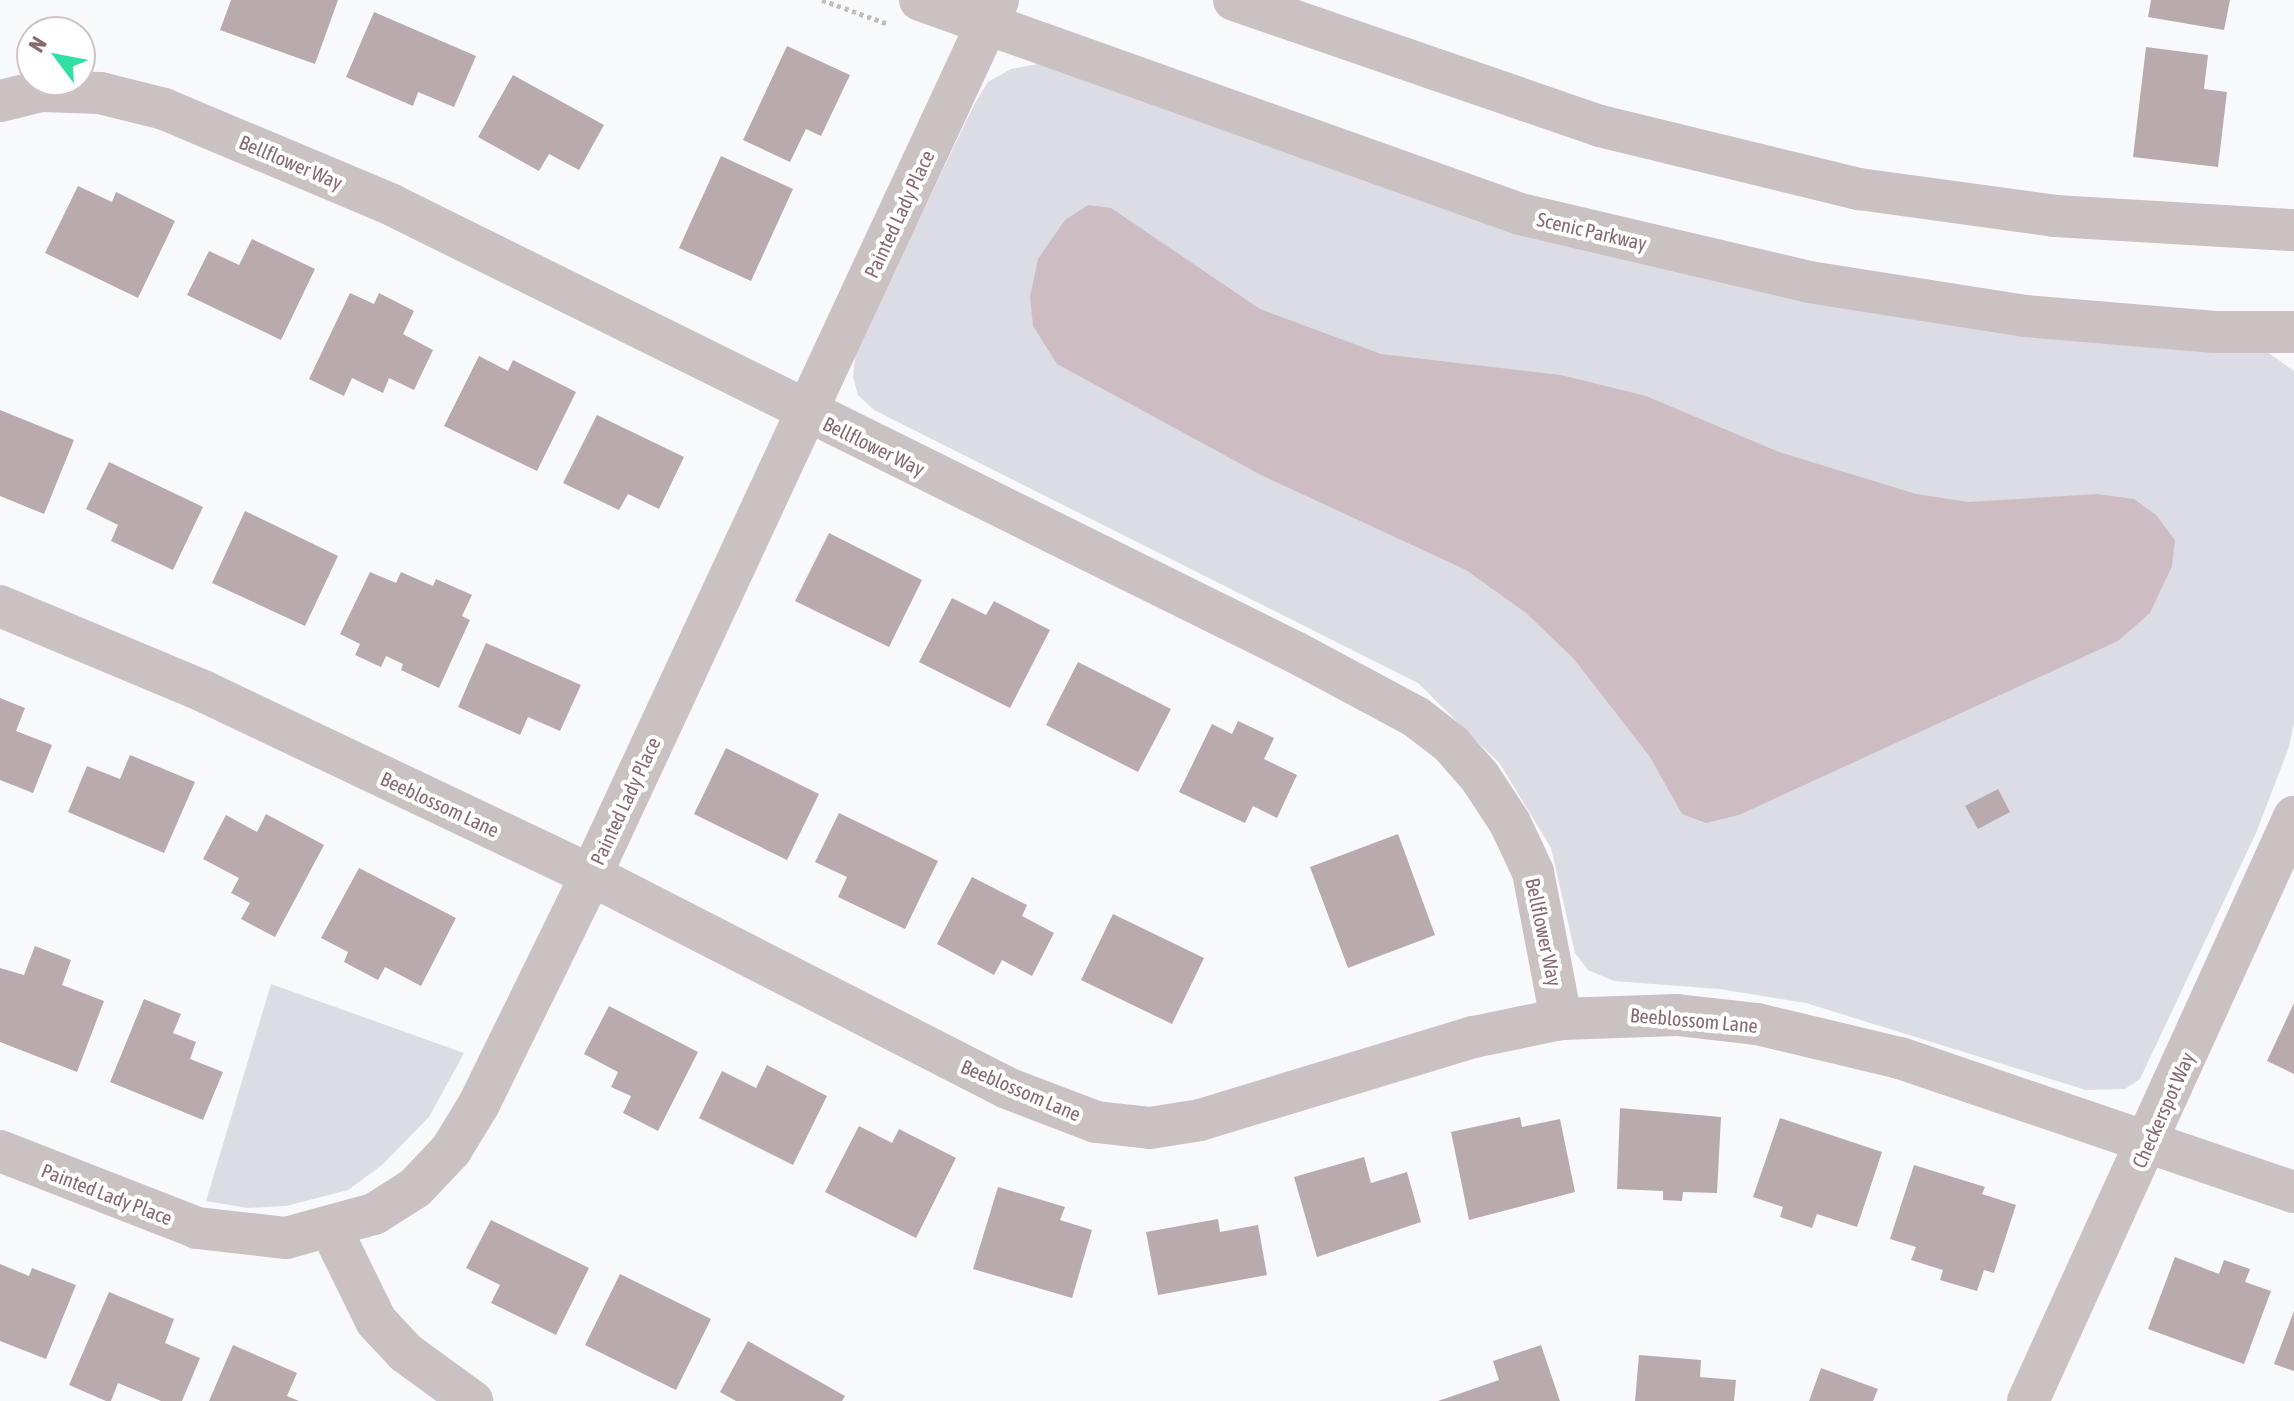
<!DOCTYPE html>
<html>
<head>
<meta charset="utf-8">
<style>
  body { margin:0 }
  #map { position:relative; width:2294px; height:1401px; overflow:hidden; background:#f8f9fa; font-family:"Asap Condensed",sans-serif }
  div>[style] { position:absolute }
  .green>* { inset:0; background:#dcdce4 }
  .water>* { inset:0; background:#cdbdc3 }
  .building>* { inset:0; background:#b9aaad }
  .path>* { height:5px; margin-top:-2.5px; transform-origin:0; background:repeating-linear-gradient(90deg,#c2bcbc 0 4px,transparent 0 8px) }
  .minor>* { height:42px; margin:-21px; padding:0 21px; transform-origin:21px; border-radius:21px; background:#cac1c2 }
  span { translate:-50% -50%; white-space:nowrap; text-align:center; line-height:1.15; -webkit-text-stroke:8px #fff; paint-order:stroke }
  .street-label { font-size:20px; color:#886a6e }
  .north { position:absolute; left:16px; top:16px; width:80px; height:80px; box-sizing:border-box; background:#fff; border:2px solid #cfc3c5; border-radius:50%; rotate:302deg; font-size:22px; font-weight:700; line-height:32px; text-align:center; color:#886a6e }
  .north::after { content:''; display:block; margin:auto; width:28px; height:36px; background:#32e0a4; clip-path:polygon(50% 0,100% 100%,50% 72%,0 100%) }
</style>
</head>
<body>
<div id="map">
  <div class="green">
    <i style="clip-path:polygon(1043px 63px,1591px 239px,2266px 351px,2294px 371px,2294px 723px,2289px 747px,2256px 833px,2140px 1079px,2125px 1089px,2086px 1090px,1806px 1003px,1719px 989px,1614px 981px,1588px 970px,1575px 953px,1551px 848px,1500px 764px,1418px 683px,874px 410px,858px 395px,853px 377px,856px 350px,975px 103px,988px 82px,1011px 69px)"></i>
    <i style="clip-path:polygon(271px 984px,464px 1053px,429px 1117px,382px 1165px,348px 1190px,286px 1206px,247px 1208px,206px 1201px)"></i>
  </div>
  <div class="water">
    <i style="clip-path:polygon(1088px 205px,1111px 208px,1260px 309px,1381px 354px,1561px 375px,1646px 396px,1779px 452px,1916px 494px,1969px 502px,2097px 494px,2134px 499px,2156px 515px,2175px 540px,2172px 566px,2150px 613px,2118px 641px,1739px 815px,1706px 823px,1682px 814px,1650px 757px,1574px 659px,1526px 613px,1466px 570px,1261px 475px,1057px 364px,1033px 326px,1030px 297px,1038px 259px,1065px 220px)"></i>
  </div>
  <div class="building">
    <i style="clip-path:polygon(231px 0,338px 0,315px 64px,220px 30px)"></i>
    <i style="clip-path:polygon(2151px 0,2230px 0,2224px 30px,2148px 17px)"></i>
    <i style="clip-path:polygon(374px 12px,476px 56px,454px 107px,418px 92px,413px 106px,346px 77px)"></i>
    <i style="clip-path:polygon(787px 46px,850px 75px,821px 136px,806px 129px,790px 162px,743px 140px)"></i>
    <i style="clip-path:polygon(2146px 47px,2208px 55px,2204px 89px,2227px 92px,2218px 167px,2133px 157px)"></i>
    <i style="clip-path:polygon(513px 75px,604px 125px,579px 170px,549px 154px,539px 171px,478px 137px)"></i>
    <i style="clip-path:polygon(721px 156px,793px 189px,751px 281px,679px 248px)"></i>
    <i style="clip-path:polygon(78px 186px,112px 202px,116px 192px,175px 221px,138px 298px,45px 253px)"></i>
    <i style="clip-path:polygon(252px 239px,315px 269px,281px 340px,187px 295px,209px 251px,239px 265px)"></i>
    <i style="clip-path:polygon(350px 293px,374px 304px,379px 293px,414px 311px,403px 334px,433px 350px,414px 390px,389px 378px,383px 393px,352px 378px,344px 396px,309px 379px)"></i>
    <i style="clip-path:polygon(479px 356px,508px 371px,513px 360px,576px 392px,537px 471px,444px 426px)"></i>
    <i style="clip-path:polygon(0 410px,74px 440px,44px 514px,0 496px)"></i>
    <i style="clip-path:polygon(597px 415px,684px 457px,659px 509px,628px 494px,619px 510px,563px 483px)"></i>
    <i style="clip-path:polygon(109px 462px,203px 507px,173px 570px,111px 541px,118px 525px,86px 509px)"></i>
    <i style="clip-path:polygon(245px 511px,338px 556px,305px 626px,212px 583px)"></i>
    <i style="clip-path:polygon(829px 533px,922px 580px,889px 647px,795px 601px)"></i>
    <i style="clip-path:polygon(370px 572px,396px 583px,401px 572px,433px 586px,436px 579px,472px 595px,462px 616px,470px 620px,439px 688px,401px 670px,403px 664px,386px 656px,381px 667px,355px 655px,360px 644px,340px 634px)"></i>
    <i style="clip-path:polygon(952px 598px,986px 615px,994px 601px,1050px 630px,1010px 708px,919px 662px)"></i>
    <i style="clip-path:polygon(486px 643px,581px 685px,560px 731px,528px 717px,520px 735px,458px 707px)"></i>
    <i style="clip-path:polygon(1078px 662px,1171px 709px,1138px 772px,1046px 725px)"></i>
    <i style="clip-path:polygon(0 698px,25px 708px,16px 731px,52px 745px,33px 793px,0 780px)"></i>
    <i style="clip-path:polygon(1238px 721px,1274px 738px,1264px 759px,1297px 775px,1277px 818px,1253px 806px,1245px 823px,1179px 792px,1212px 724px,1232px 734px)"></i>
    <i style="clip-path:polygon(726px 748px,819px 794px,787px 860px,694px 814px)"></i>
    <i style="clip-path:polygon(130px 755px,195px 782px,164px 853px,68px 812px,87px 766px,120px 779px)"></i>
    <i style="clip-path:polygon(1998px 789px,2010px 812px,1978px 829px,1965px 806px)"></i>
    <i style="clip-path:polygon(839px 813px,938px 861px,905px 929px,838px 897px,847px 877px,815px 862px)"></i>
    <i style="clip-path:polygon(266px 814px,324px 845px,275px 937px,241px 919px,250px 903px,231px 893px,239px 878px,203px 859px,226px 815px,257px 832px)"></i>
    <i style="clip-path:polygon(1398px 834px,1435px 935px,1348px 968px,1310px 867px)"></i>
    <i style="clip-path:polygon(359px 868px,456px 918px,421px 986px,385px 967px,378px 980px,344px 962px,348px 952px,321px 938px)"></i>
    <i style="clip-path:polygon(972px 877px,1027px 905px,1022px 916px,1054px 933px,1032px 976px,1002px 960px,994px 975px,937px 944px)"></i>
    <i style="clip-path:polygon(1113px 914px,1204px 958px,1172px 1024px,1081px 980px)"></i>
    <i style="clip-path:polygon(35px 946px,71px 960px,62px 985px,104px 1001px,77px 1072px,0 1042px,0 968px,24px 975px)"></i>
    <i style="clip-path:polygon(144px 999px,181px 1014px,173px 1033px,196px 1042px,190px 1059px,223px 1072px,203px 1120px,110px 1082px)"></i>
    <i style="clip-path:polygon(2294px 1003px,2294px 1074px,2267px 1061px)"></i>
    <i style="clip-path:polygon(609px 1006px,698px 1052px,658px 1131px,623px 1113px,631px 1096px,611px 1087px,618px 1072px,584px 1054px)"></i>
    <i style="clip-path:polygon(767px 1065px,827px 1096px,793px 1165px,699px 1118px,722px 1071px,756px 1088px)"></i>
    <i style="clip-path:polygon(1620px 1108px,1721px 1117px,1717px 1193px,1683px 1192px,1682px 1201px,1663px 1200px,1663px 1191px,1617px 1189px)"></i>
    <i style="clip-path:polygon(1520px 1117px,1522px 1127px,1560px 1119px,1575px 1192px,1469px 1220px,1451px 1132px)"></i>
    <i style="clip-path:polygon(1780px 1118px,1882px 1152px,1857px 1227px,1817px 1214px,1812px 1228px,1780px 1217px,1783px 1207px,1753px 1197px)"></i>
    <i style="clip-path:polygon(859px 1126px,892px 1143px,899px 1129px,956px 1158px,916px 1238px,825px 1192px)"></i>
    <i style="clip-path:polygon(1364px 1157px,1371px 1183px,1407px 1172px,1421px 1222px,1317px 1257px,1294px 1177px)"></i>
    <i style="clip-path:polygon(1914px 1165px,1985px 1187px,1982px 1194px,2016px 1205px,1994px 1273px,1984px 1270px,1977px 1291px,1940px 1280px,1943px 1270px,1911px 1260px,1916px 1247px,1890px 1239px)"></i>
    <i style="clip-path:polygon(998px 1187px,1065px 1207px,1060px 1220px,1092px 1230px,1072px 1298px,973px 1269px)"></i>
    <i style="clip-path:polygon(1218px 1219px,1220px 1232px,1258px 1225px,1267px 1275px,1158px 1295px,1146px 1232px)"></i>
    <i style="clip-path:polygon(491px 1220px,589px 1268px,556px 1335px,491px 1303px,500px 1285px,466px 1268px)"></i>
    <i style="clip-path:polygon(2175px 1257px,2219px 1274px,2224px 1260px,2250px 1269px,2245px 1282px,2271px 1291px,2244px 1364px,2148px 1329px)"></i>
    <i style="clip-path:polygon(0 1264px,29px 1276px,32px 1268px,76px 1285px,46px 1359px,0 1341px)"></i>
    <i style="clip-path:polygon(620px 1274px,711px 1319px,676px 1390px,585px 1345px)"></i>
    <i style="clip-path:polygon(109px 1292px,174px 1319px,165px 1343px,200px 1358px,182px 1401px,161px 1401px,118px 1383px,111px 1401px,106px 1401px,69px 1385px)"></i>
    <i style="clip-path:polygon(2294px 1311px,2294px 1371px,2274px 1364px)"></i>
    <i style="clip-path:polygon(748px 1341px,845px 1396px,842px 1401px,736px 1401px,720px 1392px)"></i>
    <i style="clip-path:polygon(233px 1345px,297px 1373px,287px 1396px,299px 1401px,209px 1401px)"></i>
    <i style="clip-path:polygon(1541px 1345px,1560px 1401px,1438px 1401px,1499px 1380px,1493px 1361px)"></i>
    <i style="clip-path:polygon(1639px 1355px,1701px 1360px,1700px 1377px,1736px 1380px,1734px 1401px,1635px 1401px)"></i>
    <i style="clip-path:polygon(1821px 1368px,1878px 1389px,1873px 1401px,1809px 1401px)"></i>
  </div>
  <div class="path">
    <i style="left:822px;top:0;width:68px;rotate:19.8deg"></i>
  </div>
  <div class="minor">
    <i style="left:920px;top:0;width:637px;rotate:19.63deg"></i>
    <i style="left:1520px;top:214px;width:297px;rotate:13.2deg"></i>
    <i style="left:1809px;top:282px;width:219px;rotate:8.9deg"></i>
    <i style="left:2025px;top:316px;width:191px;rotate:4.8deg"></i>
    <i style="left:2215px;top:332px;width:79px"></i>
    <i style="left:1234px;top:0;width:387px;rotate:19deg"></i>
    <i style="left:1600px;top:126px;width:267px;rotate:13.7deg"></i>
    <i style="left:1859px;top:189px;width:198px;rotate:7.8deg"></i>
    <i style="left:2055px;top:216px;width:239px;rotate:3.4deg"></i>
    <i style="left:0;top:101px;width:42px;rotate:-13.7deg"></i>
    <i style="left:41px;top:91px;width:59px;rotate:1.9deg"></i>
    <i style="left:100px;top:93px;width:66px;rotate:14deg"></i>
    <i style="left:164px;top:109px;width:247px;rotate:22.8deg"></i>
    <i style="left:392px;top:205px;width:1008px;rotate:26.34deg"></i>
    <i style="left:1295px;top:652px;width:137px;rotate:28.2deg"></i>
    <i style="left:1416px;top:717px;width:43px;rotate:37.4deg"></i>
    <i style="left:1450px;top:743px;width:45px;rotate:48.6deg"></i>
    <i style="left:1480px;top:777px;width:55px;rotate:56.9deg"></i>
    <i style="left:1510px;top:823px;width:54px;rotate:64.9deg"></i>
    <i style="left:1533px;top:872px;width:150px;rotate:79.2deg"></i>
    <i style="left:0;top:606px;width:220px;rotate:22.7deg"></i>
    <i style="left:203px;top:691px;width:429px;rotate:25.4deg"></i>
    <i style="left:591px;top:875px;width:467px;rotate:27.1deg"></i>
    <i style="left:1007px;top:1088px;width:95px;rotate:20.9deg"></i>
    <i style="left:1096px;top:1122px;width:54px;rotate:6.3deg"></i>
    <i style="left:1150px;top:1128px;width:51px;rotate:-9.1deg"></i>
    <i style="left:1200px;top:1120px;width:286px;rotate:-16.9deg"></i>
    <i style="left:1474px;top:1037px;width:89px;rotate:-11.7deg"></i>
    <i style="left:1561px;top:1019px;width:116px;rotate:-2deg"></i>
    <i style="left:1677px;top:1015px;width:81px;rotate:6.4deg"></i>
    <i style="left:1757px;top:1024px;width:147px;rotate:13.4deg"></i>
    <i style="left:1900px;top:1058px;width:416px;rotate:18.8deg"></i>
    <i style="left:0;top:1151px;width:212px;rotate:21.3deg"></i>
    <i style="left:197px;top:1228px;width:90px;rotate:6.4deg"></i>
    <i style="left:286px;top:1238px;width:91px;rotate:-15.3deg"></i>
    <i style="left:374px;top:1214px;width:49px;rotate:-32.4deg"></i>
    <i style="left:415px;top:1188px;width:52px;rotate:-46.5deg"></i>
    <i style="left:451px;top:1150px;width:54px;rotate:-58.7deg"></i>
    <i style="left:479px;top:1104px;width:255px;rotate:-63.9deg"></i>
    <i style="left:591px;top:875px;width:965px;rotate:-65.05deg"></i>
    <i style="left:331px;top:1229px;width:102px;rotate:63.9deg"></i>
    <i style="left:376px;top:1321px;width:44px;rotate:46.8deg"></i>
    <i style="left:406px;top:1353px;width:82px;rotate:36deg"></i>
    <i style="left:2028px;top:1401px;width:642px;rotate:-65.51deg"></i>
  </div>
  <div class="street-label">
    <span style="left:291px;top:162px;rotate:23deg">Bellflower Way</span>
    <span style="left:899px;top:214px;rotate:-65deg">Painted Lady Place</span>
    <span style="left:1592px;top:231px;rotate:13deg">Scenic Parkway</span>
    <span style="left:874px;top:446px;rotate:26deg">Bellflower Way</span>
    <span style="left:625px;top:801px;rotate:-65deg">Painted Lady Place</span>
    <span style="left:440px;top:804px;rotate:25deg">Beeblossom Lane</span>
    <span style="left:1544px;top:932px;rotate:78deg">Bellflower Way</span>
    <span style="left:1694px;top:1020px;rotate:5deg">Beeblossom Lane</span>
    <span style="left:1021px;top:1090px;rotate:23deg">Beeblossom Lane</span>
    <span style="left:2163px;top:1110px;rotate:-66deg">Checkerspot Way</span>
    <span style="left:107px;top:1194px;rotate:21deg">Painted Lady Place</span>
  </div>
  <div class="north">N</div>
</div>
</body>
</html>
